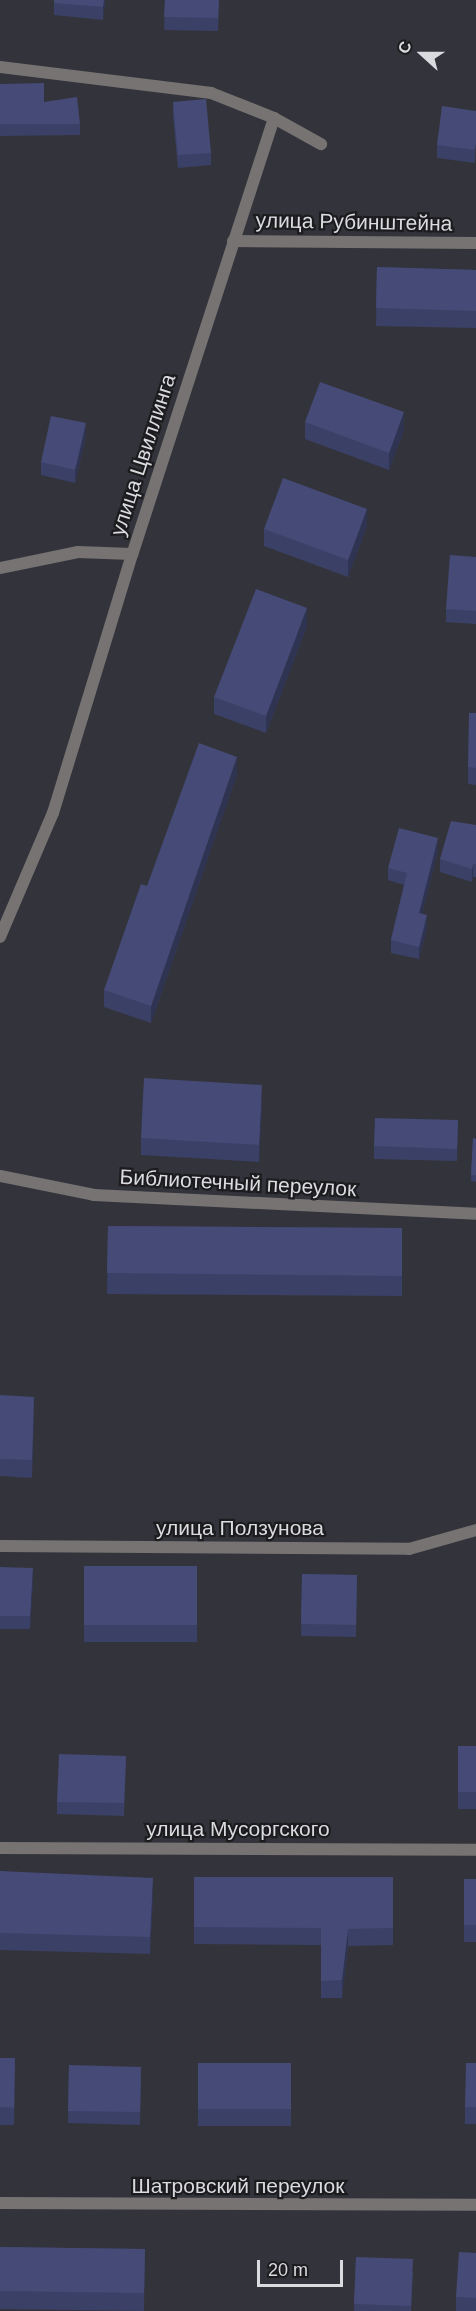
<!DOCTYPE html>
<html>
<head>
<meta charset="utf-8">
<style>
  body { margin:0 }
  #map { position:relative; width:476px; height:2311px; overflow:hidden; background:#33343b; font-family:Arial,sans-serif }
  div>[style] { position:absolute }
  .minor>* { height:12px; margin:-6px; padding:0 6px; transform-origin:6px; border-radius:6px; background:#777372 }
  .wall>* { inset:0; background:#3b4066 }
  .shaded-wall>* { inset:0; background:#303453 }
  .building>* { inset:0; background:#454a77 }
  span { translate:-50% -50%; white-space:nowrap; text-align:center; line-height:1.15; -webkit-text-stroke:4.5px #1c1c1f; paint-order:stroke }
  .street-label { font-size:21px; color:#dadbdf }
  .north { position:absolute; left:392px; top:24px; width:60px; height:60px; -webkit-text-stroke:4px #1c1c1f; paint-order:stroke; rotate:291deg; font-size:16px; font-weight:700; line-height:24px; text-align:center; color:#dadbdf }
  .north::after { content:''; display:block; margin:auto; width:21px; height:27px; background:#dadbdf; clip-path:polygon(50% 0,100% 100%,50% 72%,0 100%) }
  .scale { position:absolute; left:257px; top:2260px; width:86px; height:27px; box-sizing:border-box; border:3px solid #dadbdf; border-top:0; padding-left:8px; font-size:18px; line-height:21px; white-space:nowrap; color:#dadbdf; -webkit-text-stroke:4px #1c1c1f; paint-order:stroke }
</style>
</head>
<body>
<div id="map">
  <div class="minor">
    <i style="left:0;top:67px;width:213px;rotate:7deg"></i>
    <i style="left:211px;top:93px;width:68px;rotate:21.6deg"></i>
    <i style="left:274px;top:118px;width:459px;rotate:108deg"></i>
    <i style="left:132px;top:554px;width:54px;rotate:-177.9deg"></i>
    <i style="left:78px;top:552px;width:80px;rotate:168.4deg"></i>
    <i style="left:274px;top:118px;width:54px;rotate:29deg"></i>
    <i style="left:233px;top:241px;width:243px;rotate:0.5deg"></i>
    <i style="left:0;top:937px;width:135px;rotate:-66.9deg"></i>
    <i style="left:53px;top:813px;width:271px;rotate:-73deg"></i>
    <i style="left:0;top:1176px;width:96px;rotate:11.4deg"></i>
    <i style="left:94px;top:1195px;width:382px;rotate:2.8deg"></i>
    <i style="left:0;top:1546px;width:409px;rotate:0.4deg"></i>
    <i style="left:409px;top:1549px;width:70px;rotate:-15.8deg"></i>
    <i style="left:0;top:1848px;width:476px;rotate:0.2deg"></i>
    <i style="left:0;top:2203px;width:476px;rotate:0.2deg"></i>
  </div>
  <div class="wall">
    <i style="clip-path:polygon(54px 0,105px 0,103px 20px,54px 15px)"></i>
    <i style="clip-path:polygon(165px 0,219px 0,218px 31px,164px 30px)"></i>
    <i style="clip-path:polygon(0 84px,44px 102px,80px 124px,80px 135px,0 136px)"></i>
    <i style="clip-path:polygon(173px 102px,211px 153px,211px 165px,178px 168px,173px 115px)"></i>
    <i style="clip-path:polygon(476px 111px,475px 163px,437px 158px,437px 145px)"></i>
    <i style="clip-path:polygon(377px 267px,476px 270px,476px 328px,376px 326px)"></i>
    <i style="clip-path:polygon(305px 422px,404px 430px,389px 470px,305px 439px)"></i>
    <i style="clip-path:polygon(86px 436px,75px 483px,41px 475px,41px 462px)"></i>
    <i style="clip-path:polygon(367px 526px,348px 577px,264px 546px,264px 529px)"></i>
    <i style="clip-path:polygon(476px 557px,476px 624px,446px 622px,446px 609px)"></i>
    <i style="clip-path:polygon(307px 626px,266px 733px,214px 714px,214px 697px)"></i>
    <i style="clip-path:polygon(476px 713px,476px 785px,468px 784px,468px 767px)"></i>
    <i style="clip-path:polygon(237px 774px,151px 1023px,104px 1007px,104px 990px,147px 886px)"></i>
    <i style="clip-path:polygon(476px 825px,476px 877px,473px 877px,472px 882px,440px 872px,440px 859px)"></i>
    <i style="clip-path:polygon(438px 851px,422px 914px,427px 928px,419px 959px,391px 953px,391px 940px,404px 885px,388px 880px,388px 868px)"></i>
    <i style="clip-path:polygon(262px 1102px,259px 1162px,141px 1155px,141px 1138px)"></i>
    <i style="clip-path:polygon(458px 1120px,457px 1161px,374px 1159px,374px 1146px)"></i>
    <i style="clip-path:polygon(473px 1138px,476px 1139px,476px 1182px,471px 1181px)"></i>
    <i style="clip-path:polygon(108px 1226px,402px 1228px,402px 1296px,107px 1294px)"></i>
    <i style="clip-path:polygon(0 1395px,34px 1414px,32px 1478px,0 1476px)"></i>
    <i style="clip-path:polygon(84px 1566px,197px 1566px,197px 1642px,84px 1642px)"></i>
    <i style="clip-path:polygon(0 1567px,33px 1581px,30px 1629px,0 1629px)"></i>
    <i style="clip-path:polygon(302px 1574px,357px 1575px,356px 1637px,301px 1636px)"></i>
    <i style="clip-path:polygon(458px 1746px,476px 1746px,476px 1809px,458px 1809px)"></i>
    <i style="clip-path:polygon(126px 1756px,124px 1816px,57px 1814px,57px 1802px)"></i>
    <i style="clip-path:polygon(0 1871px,153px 1895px,150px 1954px,0 1950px)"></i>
    <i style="clip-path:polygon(194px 1877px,393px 1877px,393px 1945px,348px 1946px,342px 1998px,321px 1998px,321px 1945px,194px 1944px)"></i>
    <i style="clip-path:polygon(464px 1879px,476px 1879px,476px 1942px,464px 1942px)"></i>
    <i style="clip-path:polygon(0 2058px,15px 2058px,14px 2125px,0 2125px)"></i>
    <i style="clip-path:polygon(198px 2063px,291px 2063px,291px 2126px,198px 2126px)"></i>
    <i style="clip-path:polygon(476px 2063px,476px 2124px,465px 2124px,465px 2107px)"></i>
    <i style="clip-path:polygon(69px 2065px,141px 2080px,140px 2125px,68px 2123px)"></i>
    <i style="clip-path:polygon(0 2247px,145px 2249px,144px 2311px,0 2309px)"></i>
    <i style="clip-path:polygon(476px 2253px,476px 2311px,456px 2311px,456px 2297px)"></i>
    <i style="clip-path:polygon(356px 2257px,413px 2272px,411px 2311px,354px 2311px)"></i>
  </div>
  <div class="shaded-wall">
    <i style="clip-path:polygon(104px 0,105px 0,103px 20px,103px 7px)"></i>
    <i style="clip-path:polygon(404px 412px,404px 430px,389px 470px,389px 453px)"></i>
    <i style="clip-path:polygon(86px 423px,86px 436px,75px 483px,75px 470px)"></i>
    <i style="clip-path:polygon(367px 509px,367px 526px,348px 577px,348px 560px)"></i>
    <i style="clip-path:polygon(307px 608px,307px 626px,266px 733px,266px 716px)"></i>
    <i style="clip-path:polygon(237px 757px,237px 774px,151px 1023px,151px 1006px)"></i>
    <i style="clip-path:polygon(438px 838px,438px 851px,419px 926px,419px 913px)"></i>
    <i style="clip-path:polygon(473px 864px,473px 877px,472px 882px,472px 869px)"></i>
    <i style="clip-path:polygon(427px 915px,427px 928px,419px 959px,419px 947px)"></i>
    <i style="clip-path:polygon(262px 1085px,262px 1102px,259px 1162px,259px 1145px)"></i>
    <i style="clip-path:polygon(34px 1397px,34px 1414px,32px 1478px,32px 1460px)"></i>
    <i style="clip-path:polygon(33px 1568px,33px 1581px,30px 1629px,30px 1616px)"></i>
    <i style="clip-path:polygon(153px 1878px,153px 1895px,150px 1954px,150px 1937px)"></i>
    <i style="clip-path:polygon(348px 1929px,348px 1946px,342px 1998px,342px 1980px)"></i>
  </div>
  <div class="building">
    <i style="clip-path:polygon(54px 0,104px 0,103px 7px,54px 3px)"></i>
    <i style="clip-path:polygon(165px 0,219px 0,218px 18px,164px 17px)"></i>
    <i style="clip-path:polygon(44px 83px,44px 102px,77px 97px,80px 124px,0 124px,0 84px)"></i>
    <i style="clip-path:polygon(206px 99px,211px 153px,178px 155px,173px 102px)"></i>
    <i style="clip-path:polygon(442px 106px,476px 111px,476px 143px,475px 150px,437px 145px)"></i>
    <i style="clip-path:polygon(377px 267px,476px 270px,476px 311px,376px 308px)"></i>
    <i style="clip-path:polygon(320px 382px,404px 412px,389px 453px,305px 422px)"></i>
    <i style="clip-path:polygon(51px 416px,86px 423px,75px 470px,41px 462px)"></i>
    <i style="clip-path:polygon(283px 478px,367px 509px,348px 560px,264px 529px)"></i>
    <i style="clip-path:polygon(450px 555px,476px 557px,476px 611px,446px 609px)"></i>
    <i style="clip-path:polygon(256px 589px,307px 608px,266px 716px,214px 697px)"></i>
    <i style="clip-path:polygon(469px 713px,476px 713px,476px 768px,468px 767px)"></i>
    <i style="clip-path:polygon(199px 743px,237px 757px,151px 1006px,104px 990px,141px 884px,147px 886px)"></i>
    <i style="clip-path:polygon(451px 821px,476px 825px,476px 864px,473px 864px,472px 869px,440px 859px)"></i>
    <i style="clip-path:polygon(399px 828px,438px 838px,419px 913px,427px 915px,419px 947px,391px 940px,407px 873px,388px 868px)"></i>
    <i style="clip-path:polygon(144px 1078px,262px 1085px,259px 1145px,141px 1138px)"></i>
    <i style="clip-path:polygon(375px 1118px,458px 1120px,457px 1149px,374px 1146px)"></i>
    <i style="clip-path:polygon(473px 1138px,476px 1139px,476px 1175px,471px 1175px)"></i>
    <i style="clip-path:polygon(108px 1226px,402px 1228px,402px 1276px,107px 1273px)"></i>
    <i style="clip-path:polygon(0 1395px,34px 1397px,32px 1460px,0 1459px)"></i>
    <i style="clip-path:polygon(84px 1566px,197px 1566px,197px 1625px,84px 1625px)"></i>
    <i style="clip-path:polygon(0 1567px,33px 1568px,30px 1616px,0 1616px)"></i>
    <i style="clip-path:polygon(302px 1574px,357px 1575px,356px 1625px,301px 1624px)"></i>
    <i style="clip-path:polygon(458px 1746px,476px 1746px,476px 1792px,458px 1792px)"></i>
    <i style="clip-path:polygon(59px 1754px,126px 1756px,124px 1803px,57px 1802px)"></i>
    <i style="clip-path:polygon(0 1871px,153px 1878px,150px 1937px,0 1933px)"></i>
    <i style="clip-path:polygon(194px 1877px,393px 1877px,393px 1928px,348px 1929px,342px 1980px,321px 1981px,321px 1928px,194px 1927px)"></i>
    <i style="clip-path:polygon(464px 1879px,476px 1879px,476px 1925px,464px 1925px)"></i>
    <i style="clip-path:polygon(0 2058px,15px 2058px,14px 2108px,0 2107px)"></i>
    <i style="clip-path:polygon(198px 2063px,291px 2063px,291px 2109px,198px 2109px)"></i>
    <i style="clip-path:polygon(466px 2063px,476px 2063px,476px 2107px,465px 2107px)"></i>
    <i style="clip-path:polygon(69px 2065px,141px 2067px,140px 2112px,68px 2111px)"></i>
    <i style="clip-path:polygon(0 2247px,145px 2249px,144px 2293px,0 2291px)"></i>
    <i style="clip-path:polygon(459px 2252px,476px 2253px,476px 2298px,456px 2297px)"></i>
    <i style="clip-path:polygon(356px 2257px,413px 2259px,411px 2306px,354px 2304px)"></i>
  </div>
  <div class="street-label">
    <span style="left:354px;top:222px;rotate:1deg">улица Рубинштейна</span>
    <span style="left:143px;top:455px;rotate:-72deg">улица Цвиллинга</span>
    <span style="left:238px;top:1183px;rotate:3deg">Библиотечный переулок</span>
    <span style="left:240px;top:1528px">улица Ползунова</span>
    <span style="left:238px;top:1829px">улица Мусоргского</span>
    <span style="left:238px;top:2186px">Шатровский переулок</span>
  </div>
  <div class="north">С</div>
  <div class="scale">20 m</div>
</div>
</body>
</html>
